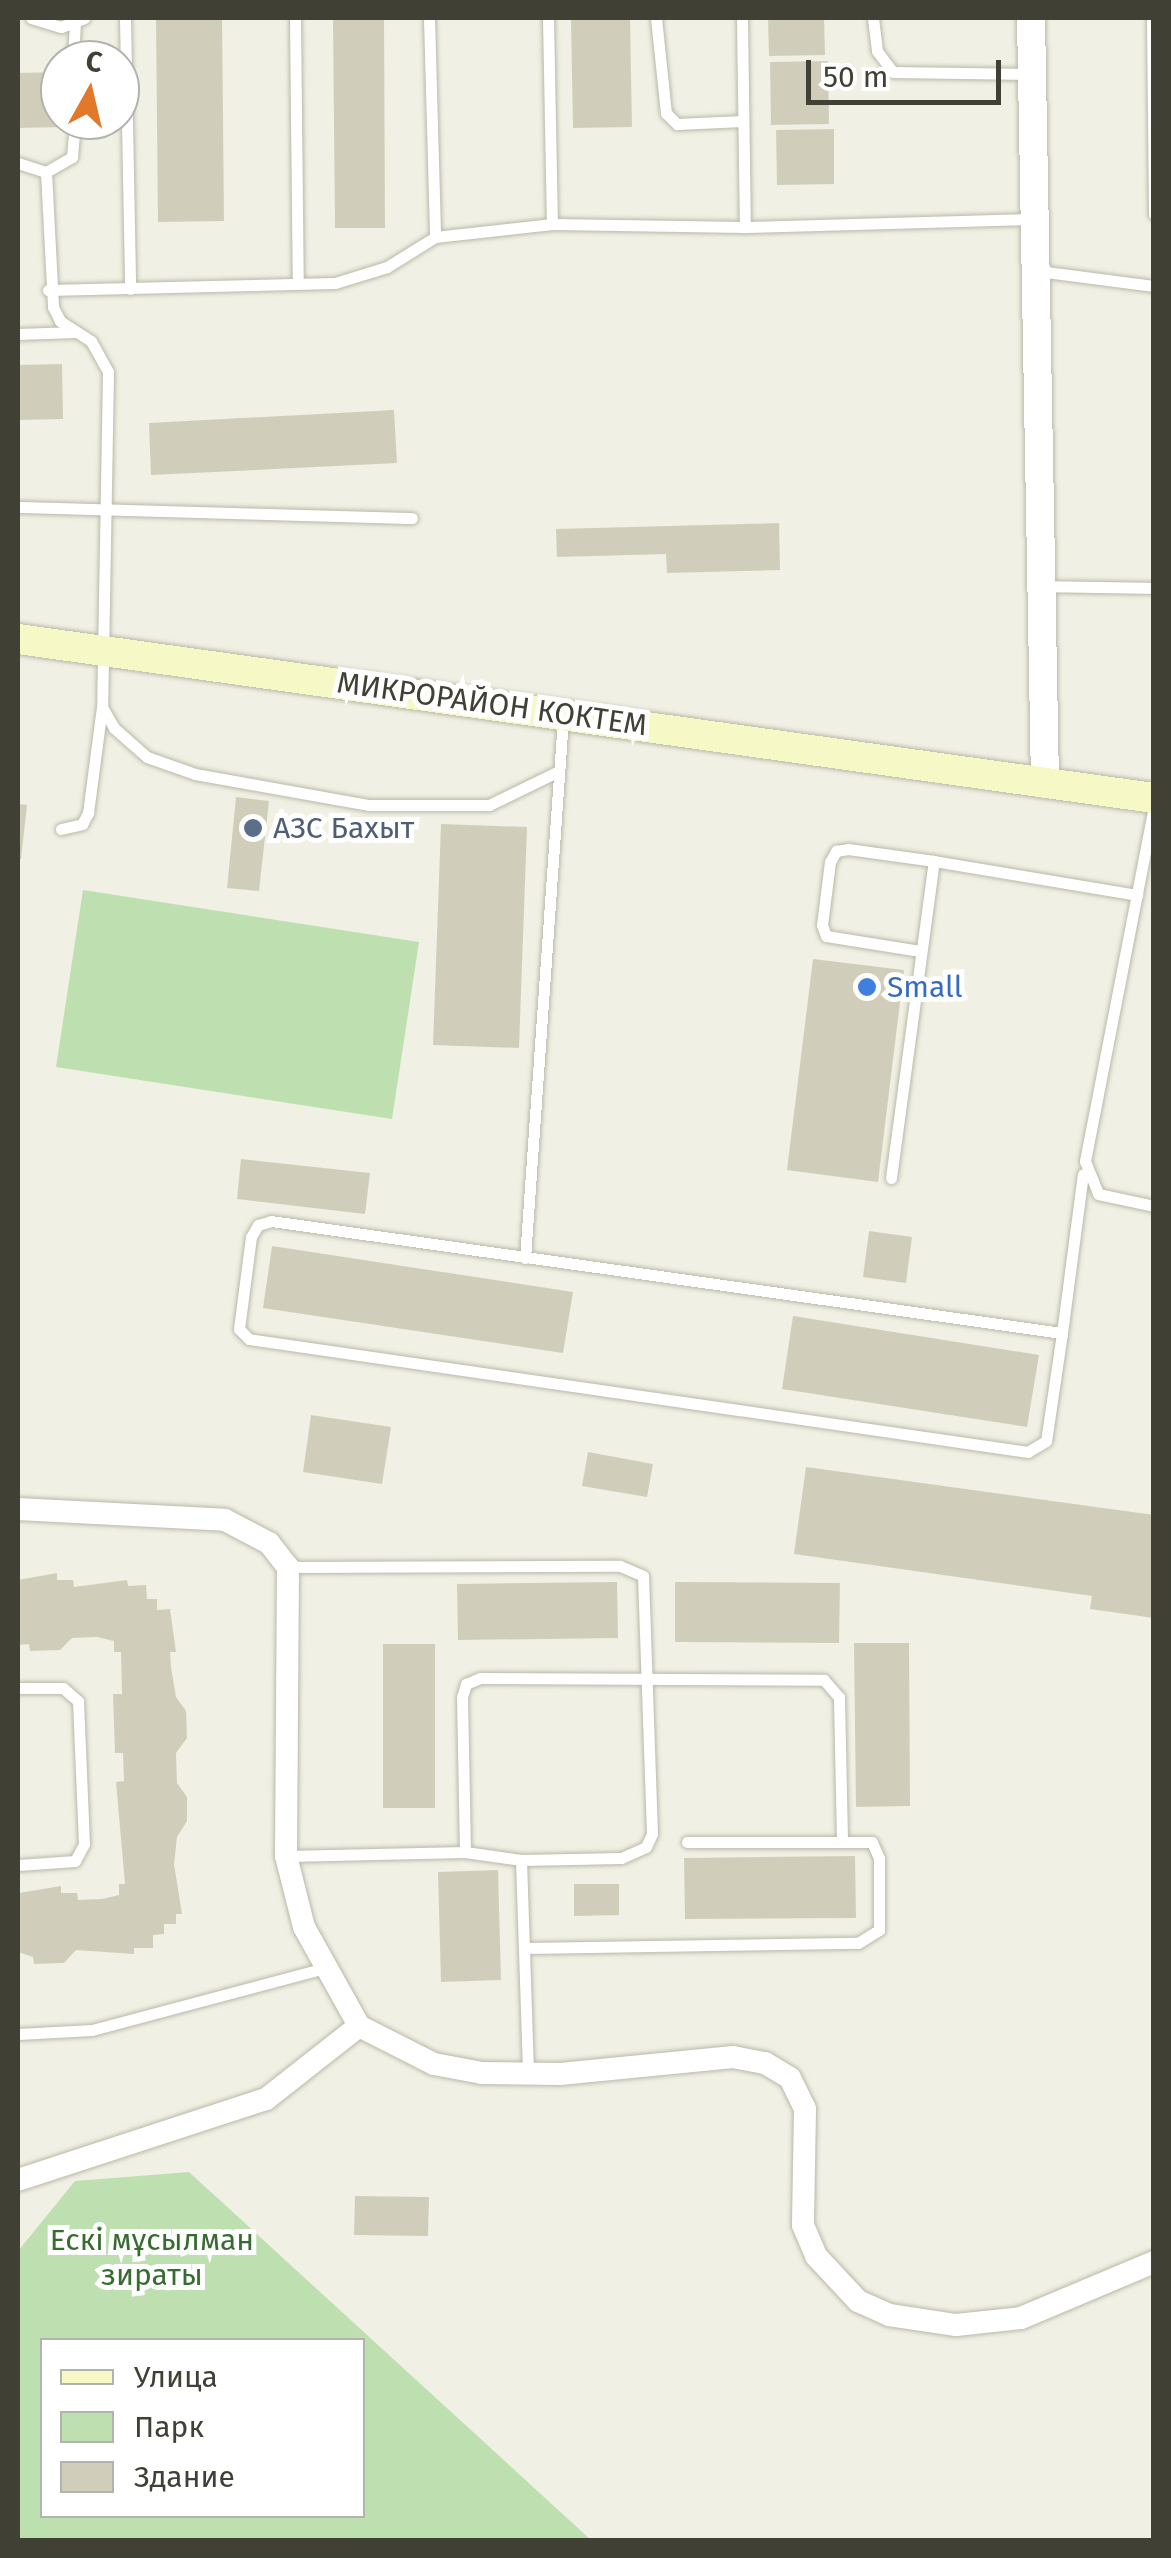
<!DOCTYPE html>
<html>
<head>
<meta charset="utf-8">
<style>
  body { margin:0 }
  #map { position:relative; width:1171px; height:2558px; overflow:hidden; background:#f0f0e4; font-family:"Fira Sans",sans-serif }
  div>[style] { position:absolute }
  .green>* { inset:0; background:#bee0b1 }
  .building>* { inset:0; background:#d0cebb }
  .roads { filter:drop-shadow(0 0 2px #bab9a8) drop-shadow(0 0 2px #bab9a8) }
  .service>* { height:11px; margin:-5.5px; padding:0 5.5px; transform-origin:5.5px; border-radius:5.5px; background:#fff }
  .minor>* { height:22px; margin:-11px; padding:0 11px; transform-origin:11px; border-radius:11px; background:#fff }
  .tertiary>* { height:28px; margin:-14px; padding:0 14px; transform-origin:14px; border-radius:14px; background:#fff }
  .secondary>* { height:30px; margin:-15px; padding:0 15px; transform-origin:15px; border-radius:15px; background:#f6f8c6 }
  .dots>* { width:28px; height:28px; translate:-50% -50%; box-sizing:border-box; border:5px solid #fff; border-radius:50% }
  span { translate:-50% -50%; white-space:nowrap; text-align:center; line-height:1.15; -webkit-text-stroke:10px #fff; paint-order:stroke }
  .street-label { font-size:30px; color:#414035 }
  .service-label { font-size:30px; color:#4e5e75 }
  .left { translate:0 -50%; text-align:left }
  .shop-label { font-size:30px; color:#366cbe }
  .park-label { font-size:30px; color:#366c2f }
  .frame { position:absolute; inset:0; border:20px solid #414035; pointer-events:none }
  .legend { position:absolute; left:40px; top:2338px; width:325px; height:180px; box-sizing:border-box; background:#fff; border:2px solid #b3b3ae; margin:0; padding:12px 18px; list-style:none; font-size:30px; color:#414035 }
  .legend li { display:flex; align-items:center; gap:20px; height:50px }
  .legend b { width:50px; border:2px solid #b3b3ae }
  .north { position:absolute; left:40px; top:40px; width:100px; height:100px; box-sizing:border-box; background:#fff; border:2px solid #b3b3ae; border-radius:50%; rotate:8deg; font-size:28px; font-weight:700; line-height:40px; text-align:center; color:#414035 }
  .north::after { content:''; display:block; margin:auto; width:35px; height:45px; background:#e1782a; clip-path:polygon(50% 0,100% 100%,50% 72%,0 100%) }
  .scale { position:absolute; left:806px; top:60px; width:195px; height:45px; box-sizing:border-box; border:5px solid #414035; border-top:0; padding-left:12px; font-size:30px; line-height:35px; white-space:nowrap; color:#414035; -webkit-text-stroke:8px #fff; paint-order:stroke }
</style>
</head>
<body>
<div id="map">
  <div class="green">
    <i style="clip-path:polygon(83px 890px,419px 942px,392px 1119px,56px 1067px)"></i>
    <i style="clip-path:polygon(evenodd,189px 2172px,591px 2540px,18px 2540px,18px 2251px,75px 2181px,189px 2172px,42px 2340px,362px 2340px,362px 2516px,42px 2516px,42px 2340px)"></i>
  </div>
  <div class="building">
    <i style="clip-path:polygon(156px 18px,222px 18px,224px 221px,158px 222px)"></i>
    <i style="clip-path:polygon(333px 18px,384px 18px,385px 228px,335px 228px)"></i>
    <i style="clip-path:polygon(571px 18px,630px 18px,632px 127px,573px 128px)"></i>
    <i style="clip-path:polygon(768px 18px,824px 18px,825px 55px,769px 56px)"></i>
    <i style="clip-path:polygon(828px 61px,829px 124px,771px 125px,770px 62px)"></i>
    <i style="clip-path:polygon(60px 72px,64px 127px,18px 128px,18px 73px)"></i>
    <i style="clip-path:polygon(834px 129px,834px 184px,777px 185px,776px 130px)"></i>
    <i style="clip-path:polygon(62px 364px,63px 419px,18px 420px,18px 365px)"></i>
    <i style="clip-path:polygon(394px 410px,397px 463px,151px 475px,149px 423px)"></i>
    <i style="clip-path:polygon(779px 523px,780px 570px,667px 573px,666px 554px,557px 557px,556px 529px)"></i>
    <i style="clip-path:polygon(236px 797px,269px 801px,259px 891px,227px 888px)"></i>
    <i style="clip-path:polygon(18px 804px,27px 805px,21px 859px,18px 859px)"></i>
    <i style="clip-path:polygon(441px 824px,527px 827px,519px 1048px,433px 1045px)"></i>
    <i style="clip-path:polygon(813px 959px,904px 970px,878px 1182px,787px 1170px)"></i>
    <i style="clip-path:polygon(241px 1159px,370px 1173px,365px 1214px,237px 1199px)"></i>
    <i style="clip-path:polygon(869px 1231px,912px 1237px,906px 1283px,863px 1277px)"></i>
    <i style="clip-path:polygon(272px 1246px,573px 1292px,563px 1353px,263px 1308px)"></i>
    <i style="clip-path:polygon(793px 1316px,1039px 1355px,1027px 1427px,782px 1389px)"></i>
    <i style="clip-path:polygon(311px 1415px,391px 1427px,382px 1484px,303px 1472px)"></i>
    <i style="clip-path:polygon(588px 1452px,653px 1464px,647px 1497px,582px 1486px)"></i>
    <i style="clip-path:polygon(806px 1467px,1154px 1515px,1154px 1618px,1090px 1609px,1092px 1596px,794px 1554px)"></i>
    <i style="clip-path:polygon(57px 1573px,57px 1580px,73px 1580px,74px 1587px,127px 1580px,128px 1586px,146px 1585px,147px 1599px,157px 1599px,157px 1610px,170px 1609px,176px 1652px,170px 1652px,171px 1667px,176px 1697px,186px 1711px,187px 1738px,176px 1753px,177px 1783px,187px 1797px,187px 1821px,177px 1837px,174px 1864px,182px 1914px,176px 1914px,176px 1924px,164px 1924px,164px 1934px,153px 1935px,153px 1948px,134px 1948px,134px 1954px,76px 1950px,64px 1963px,34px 1964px,33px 1957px,18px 1952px,19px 1893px,61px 1886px,61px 1893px,77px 1893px,78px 1900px,102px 1899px,119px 1895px,119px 1884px,125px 1884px,116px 1782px,124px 1781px,123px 1753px,115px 1753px,113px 1694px,122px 1694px,121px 1652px,114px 1652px,114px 1641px,97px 1637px,72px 1638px,60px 1650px,30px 1651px,29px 1644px,18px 1645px,18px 1580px)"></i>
    <i style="clip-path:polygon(617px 1582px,618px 1638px,458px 1640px,457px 1584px)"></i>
    <i style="clip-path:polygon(675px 1582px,840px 1583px,839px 1643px,675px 1642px)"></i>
    <i style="clip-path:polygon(854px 1643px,909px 1643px,910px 1806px,856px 1807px)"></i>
    <i style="clip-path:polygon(383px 1644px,435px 1644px,435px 1808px,383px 1808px)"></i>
    <i style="clip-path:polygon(855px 1856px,856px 1918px,685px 1919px,684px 1858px)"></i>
    <i style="clip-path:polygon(498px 1870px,501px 1980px,441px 1982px,438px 1872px)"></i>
    <i style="clip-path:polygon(574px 1884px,619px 1884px,619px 1915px,574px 1916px)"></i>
    <i style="clip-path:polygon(355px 2196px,429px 2197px,428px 2236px,354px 2235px)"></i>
  </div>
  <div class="roads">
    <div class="service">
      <i style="left:31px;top:18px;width:31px;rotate:17deg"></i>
      <i style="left:61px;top:27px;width:25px;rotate:-21deg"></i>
      <i style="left:125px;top:18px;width:271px;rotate:88.9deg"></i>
      <i style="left:295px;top:18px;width:265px;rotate:89.4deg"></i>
      <i style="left:429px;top:18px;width:219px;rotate:88.4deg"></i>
      <i style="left:548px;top:18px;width:206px;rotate:88.9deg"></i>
      <i style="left:656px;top:18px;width:96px;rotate:84deg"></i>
      <i style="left:666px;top:113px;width:16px;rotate:45deg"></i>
      <i style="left:677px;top:124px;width:66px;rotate:-2.6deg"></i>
      <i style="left:742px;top:18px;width:209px;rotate:89.2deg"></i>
      <i style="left:873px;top:18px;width:33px;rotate:83deg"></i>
      <i style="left:877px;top:51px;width:26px;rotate:53deg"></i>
      <i style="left:893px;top:72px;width:139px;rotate:0.8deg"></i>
      <i style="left:1152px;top:18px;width:196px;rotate:89.4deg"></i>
      <i style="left:73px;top:60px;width:35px;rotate:-87deg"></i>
      <i style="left:18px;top:163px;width:29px;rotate:18deg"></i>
      <i style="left:46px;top:172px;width:135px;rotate:87deg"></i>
      <i style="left:53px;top:307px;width:16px;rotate:63deg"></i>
      <i style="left:60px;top:321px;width:37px;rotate:33deg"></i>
      <i style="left:91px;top:341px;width:35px;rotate:61deg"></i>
      <i style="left:108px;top:372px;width:335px;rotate:91deg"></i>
      <i style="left:102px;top:707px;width:24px;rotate:60deg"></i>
      <i style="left:114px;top:728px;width:44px;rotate:41.3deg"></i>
      <i style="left:147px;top:757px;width:51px;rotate:19.5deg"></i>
      <i style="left:195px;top:774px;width:177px;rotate:10.1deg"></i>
      <i style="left:369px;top:805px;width:120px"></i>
      <i style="left:489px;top:805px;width:76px;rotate:-25.9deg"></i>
      <i style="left:46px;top:172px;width:30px;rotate:-30deg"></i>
      <i style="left:72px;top:157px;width:37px;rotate:-85deg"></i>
      <i style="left:1038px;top:271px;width:117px;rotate:7.4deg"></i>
      <i style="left:48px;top:290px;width:287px;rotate:-1.4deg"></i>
      <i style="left:335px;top:283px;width:54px;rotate:-17.1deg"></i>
      <i style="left:387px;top:267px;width:57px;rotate:-32deg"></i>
      <i style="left:435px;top:237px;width:118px;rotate:-6.3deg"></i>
      <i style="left:552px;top:224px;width:193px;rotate:0.9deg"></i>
      <i style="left:745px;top:227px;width:289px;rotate:-1.6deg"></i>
      <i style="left:18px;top:334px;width:57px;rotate:-2deg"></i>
      <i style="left:18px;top:507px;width:394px;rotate:1.6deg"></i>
      <i style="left:1042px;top:586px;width:112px;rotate:1deg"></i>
      <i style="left:1154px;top:806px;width:362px;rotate:101deg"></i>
      <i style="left:1085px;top:1161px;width:35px;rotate:68deg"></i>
      <i style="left:1098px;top:1194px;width:57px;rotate:12.1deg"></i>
      <i style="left:61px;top:829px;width:22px;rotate:-13deg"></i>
      <i style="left:82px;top:824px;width:13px;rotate:-61deg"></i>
      <i style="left:88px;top:813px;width:107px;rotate:-82.5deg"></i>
      <i style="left:920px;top:951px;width:95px;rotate:-170.9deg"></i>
      <i style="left:826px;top:936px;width:12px;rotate:-110deg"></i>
      <i style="left:822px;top:925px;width:64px;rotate:-82.8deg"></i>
      <i style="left:830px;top:862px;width:13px;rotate:-61deg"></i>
      <i style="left:836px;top:851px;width:12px;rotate:-9deg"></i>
      <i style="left:848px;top:849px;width:87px;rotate:7.9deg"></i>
      <i style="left:891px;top:1178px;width:320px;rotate:-82.3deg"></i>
      <i style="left:934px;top:861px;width:206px;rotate:9.5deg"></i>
      <i style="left:271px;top:1221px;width:799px;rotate:8.06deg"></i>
      <i style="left:1062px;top:1333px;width:109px;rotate:98.4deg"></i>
      <i style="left:1046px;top:1441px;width:21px;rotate:149deg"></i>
      <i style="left:1028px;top:1452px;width:787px;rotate:-171.75deg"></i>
      <i style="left:249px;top:1339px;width:14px;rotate:-135deg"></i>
      <i style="left:239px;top:1329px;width:93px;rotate:-82.6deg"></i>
      <i style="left:251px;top:1237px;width:14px;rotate:-60deg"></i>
      <i style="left:258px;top:1225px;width:14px;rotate:-17deg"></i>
      <i style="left:525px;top:1258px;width:540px;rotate:-85.97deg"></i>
      <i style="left:1062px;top:1333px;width:160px;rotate:-82.5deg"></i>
      <i style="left:288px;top:1567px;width:332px;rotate:-0.2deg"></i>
      <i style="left:620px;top:1566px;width:25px;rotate:23deg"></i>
      <i style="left:643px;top:1576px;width:258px;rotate:88deg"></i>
      <i style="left:652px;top:1834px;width:14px;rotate:115deg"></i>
      <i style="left:646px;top:1847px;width:27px;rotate:156deg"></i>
      <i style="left:621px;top:1858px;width:100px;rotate:178.9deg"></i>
      <i style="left:18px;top:1688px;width:45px"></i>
      <i style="left:63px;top:1688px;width:20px;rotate:41deg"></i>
      <i style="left:78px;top:1701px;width:143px;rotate:87.6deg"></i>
      <i style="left:84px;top:1844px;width:19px;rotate:118deg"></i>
      <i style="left:75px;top:1861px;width:57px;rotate:176deg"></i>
      <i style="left:465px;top:1852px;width:57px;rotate:8.1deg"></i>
      <i style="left:521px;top:1860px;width:214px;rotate:88.1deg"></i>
      <i style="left:286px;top:1856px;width:179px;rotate:-1.3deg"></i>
      <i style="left:465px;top:1852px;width:155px;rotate:-91.1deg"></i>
      <i style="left:462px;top:1697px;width:14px;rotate:-73deg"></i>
      <i style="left:466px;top:1684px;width:15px;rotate:-23deg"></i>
      <i style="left:480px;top:1678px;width:344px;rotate:0.3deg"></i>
      <i style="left:824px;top:1680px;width:23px;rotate:49deg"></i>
      <i style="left:839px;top:1697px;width:141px;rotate:88.8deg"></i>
      <i style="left:526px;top:1948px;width:332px;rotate:-0.9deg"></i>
      <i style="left:858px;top:1943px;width:25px;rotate:-32deg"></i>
      <i style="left:879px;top:1930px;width:72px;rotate:-90deg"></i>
      <i style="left:879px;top:1858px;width:17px;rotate:-114deg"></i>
      <i style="left:872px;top:1842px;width:185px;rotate:180deg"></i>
      <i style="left:18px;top:2034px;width:74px;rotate:-3.1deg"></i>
      <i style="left:92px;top:2030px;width:238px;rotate:-14.9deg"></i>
    </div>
    <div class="minor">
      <i style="left:18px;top:1509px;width:207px;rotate:3deg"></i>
      <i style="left:225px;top:1520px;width:50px;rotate:27.6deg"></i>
      <i style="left:269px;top:1543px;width:31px;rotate:52deg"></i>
      <i style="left:288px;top:1567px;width:289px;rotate:90.4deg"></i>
      <i style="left:286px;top:1856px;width:73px;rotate:75.8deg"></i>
      <i style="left:304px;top:1927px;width:113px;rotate:60.9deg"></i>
      <i style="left:359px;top:2026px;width:84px;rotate:26.9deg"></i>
      <i style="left:434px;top:2064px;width:49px;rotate:10.6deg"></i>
      <i style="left:482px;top:2073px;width:78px;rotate:0.7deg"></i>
      <i style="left:560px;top:2074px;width:174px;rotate:-5.6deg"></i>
      <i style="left:733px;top:2057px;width:33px;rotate:11deg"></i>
      <i style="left:765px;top:2063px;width:29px;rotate:31deg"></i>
      <i style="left:790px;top:2078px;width:34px;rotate:64deg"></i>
      <i style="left:805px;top:2109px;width:116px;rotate:91deg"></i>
      <i style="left:803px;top:2225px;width:34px;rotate:67deg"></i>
      <i style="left:816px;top:2256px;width:62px;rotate:47deg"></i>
      <i style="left:858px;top:2301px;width:34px;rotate:24deg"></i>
      <i style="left:889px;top:2315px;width:68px;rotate:8.5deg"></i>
      <i style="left:956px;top:2325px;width:65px;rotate:-6.1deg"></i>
      <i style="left:1021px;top:2318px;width:144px;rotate:-22.8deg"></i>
      <i style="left:18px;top:2180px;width:261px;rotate:-18.1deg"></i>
      <i style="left:266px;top:2099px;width:118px;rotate:-38.1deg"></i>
    </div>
    <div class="tertiary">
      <i style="left:1031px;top:18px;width:766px;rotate:88.95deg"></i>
    </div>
    <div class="secondary">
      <i style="left:18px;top:639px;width:1147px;rotate:7.97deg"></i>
    </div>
  </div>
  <div class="dots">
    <i style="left:253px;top:828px;background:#5c6f8a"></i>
    <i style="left:867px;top:987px;background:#3f7fe0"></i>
  </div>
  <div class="street-label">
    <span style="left:492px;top:704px;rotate:8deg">МИКРОРАЙОН КОКТЕМ</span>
  </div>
  <div class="service-label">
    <span class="left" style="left:273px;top:828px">АЗС Бахыт</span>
  </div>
  <div class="shop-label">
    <span class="left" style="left:887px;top:987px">Small</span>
  </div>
  <div class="park-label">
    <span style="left:152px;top:2257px">Ескі мұсылман<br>зираты</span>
  </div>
  <div class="frame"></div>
  <ul class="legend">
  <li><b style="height:12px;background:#f6f8c6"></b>Улица</li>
  <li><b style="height:28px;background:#bee0b1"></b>Парк</li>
  <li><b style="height:28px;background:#d0cebb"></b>Здание</li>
  </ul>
  <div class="north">С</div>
  <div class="scale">50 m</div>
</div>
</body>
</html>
